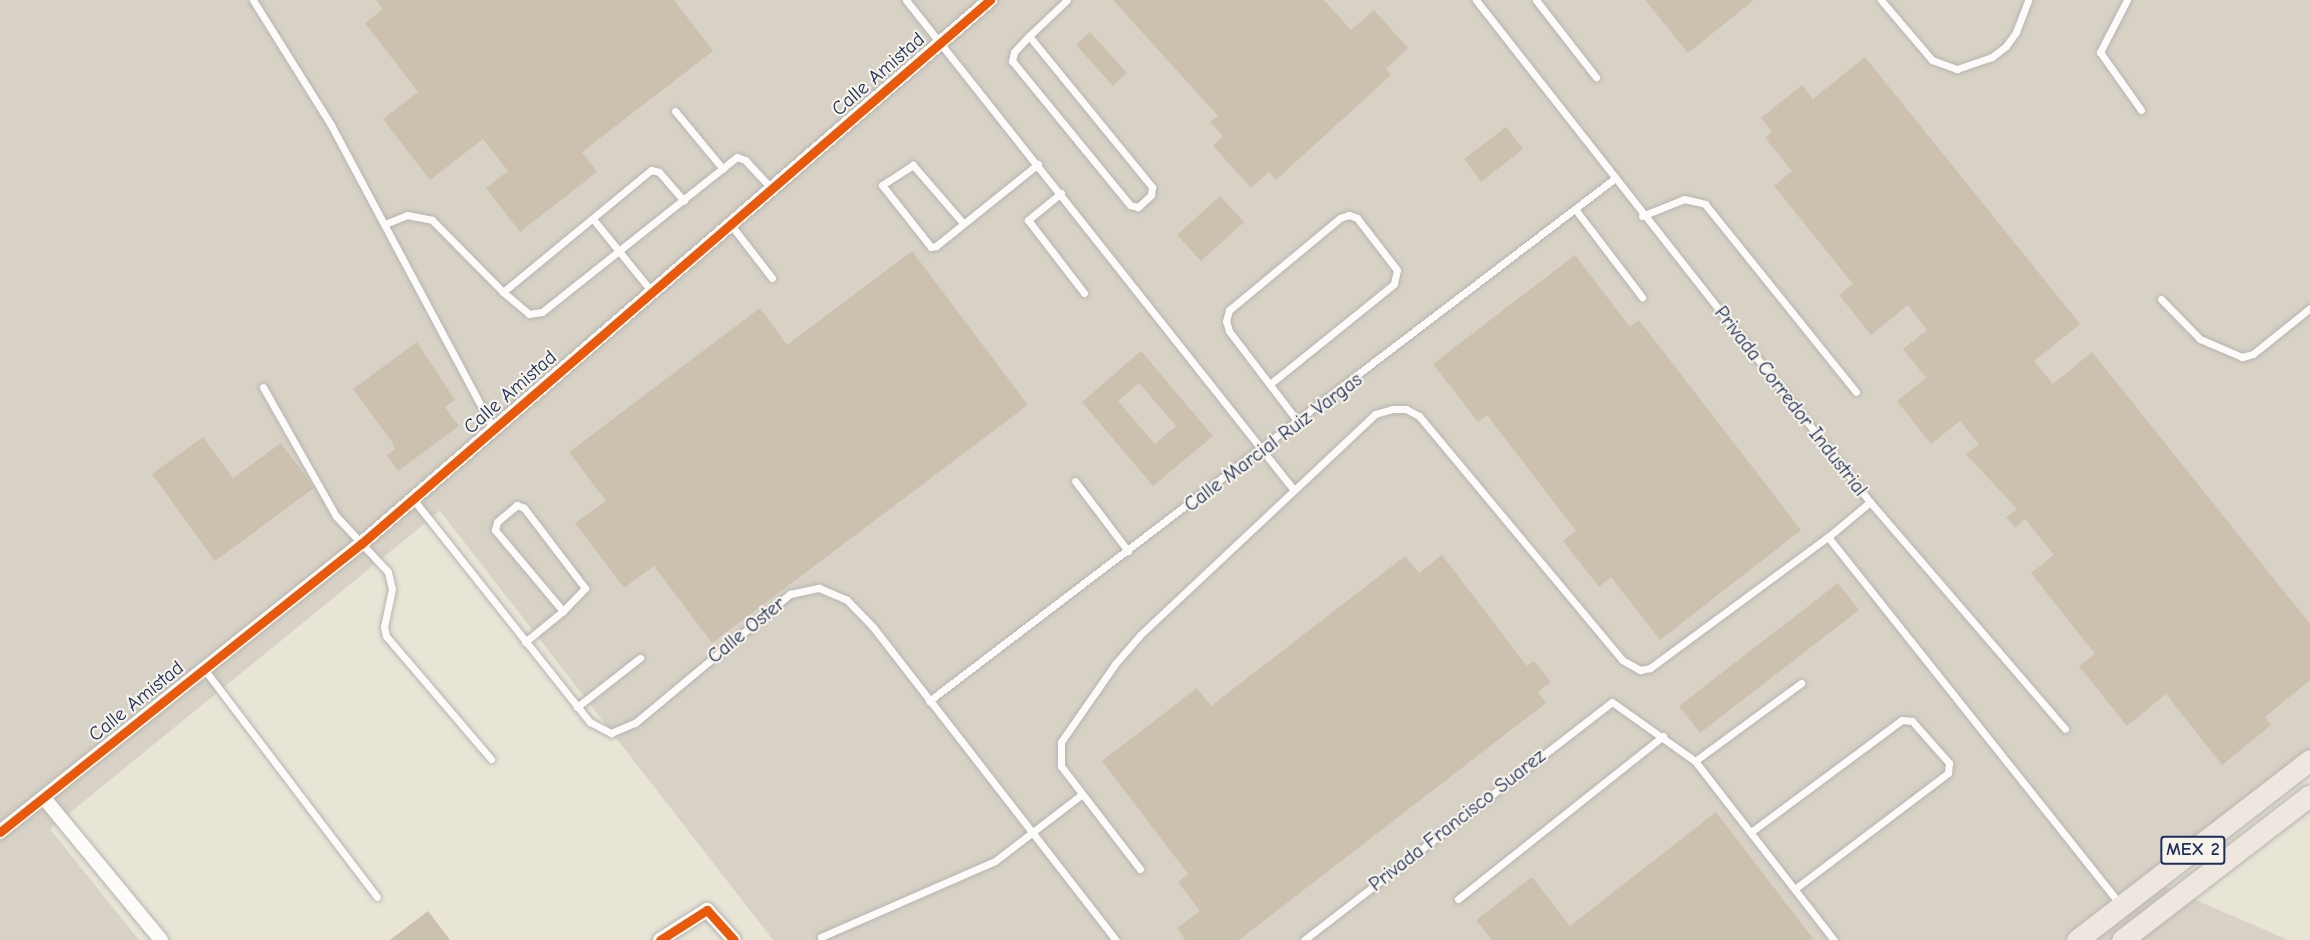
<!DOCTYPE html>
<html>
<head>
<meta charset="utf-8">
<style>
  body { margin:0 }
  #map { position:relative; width:2310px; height:940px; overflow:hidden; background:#e8e5d7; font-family:"Comic Neue",sans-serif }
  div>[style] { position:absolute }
  .industrial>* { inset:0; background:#d8d2c6 }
  .building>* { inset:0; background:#ccc0ae }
  .roads { filter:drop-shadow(0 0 2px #b5b5b0) drop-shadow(0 0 2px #b5b5b0) }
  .lane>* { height:7px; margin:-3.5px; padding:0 3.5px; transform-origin:3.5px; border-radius:3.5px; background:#fcfbf9 }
  .street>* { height:14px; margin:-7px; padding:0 7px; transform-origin:7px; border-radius:7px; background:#fcfbf9 }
  .primary>* { height:21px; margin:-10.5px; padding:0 10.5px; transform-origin:10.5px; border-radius:10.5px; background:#eee6df }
  .cycleway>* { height:9px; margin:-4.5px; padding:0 4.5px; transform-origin:4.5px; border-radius:4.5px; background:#e8590c }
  span { translate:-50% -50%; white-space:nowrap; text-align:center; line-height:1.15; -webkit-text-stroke:4.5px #f7f3e8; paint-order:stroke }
  .shield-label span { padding:2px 4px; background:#f7f3e8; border:2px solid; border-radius:4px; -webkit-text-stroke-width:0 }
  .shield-label { font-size:18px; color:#1b2f5e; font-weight:700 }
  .street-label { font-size:20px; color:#1b2f5e }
</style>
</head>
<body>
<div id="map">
  <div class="industrial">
    <i style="clip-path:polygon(0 0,2310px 0,2310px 775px,2164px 886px,2288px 940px,773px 940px,440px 511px,50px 829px,139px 940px,0 940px)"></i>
  </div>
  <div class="building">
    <i style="clip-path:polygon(376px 0,674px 0,713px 51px,582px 152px,597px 172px,520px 232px,486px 188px,508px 171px,483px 139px,430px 180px,383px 119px,418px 92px,365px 23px,383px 9px)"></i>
    <i style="clip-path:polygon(1113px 0,1324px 0,1351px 30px,1374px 10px,1408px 48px,1386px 69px,1391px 75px,1276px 180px,1269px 172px,1251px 188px,1213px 146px,1223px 136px,1210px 122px,1218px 116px)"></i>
    <i style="clip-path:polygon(1645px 0,1754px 0,1688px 53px)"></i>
    <i style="clip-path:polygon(1090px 32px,1127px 73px,1113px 86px,1076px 45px)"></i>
    <i style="clip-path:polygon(1865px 57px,2080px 324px,2034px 361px,2053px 384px,2092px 352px,2310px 624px,2310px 680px,2265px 717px,2271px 725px,2222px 765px,2166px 694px,2127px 726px,2079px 666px,2095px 654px,2031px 573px,2054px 555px,2025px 519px,2015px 528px,2006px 517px,2017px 509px,1966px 454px,1979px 444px,1960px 421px,1931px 444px,1897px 401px,1926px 378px,1903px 349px,1927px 330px,1908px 305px,1871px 335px,1839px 295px,1853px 284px,1774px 186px,1792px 171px,1765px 138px,1772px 132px,1761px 118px,1802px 85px,1813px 99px)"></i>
    <i style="clip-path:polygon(1506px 127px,1523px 149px,1481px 182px,1464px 159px)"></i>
    <i style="clip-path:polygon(1220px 196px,1244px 222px,1201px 261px,1177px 235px)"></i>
    <i style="clip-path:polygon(912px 251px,1028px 405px,712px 643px,654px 566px,624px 588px,575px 523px,606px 501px,569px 452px,760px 308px,787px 345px)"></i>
    <i style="clip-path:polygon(1575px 255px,1630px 327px,1639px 320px,1801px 530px,1660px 640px,1611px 577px,1599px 587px,1563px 541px,1576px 531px,1487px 415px,1478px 422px,1433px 364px)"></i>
    <i style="clip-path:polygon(417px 342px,455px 400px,445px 407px,459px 426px,398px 471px,387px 455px,395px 449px,392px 442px,353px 389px)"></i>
    <i style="clip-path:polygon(evenodd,1141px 351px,1213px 436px,1153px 486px,1082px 402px,1141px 351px,1139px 383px,1176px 426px,1155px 444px,1118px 401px,1139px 383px)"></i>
    <i style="clip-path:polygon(203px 437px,233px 478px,281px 443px,314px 488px,215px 561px,152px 474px)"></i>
    <i style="clip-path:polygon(1442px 555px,1527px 666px,1534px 661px,1551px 682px,1538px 692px,1546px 703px,1239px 940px,1185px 940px,1177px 928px,1200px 911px,1178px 882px,1188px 874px,1102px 761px,1197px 688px,1211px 706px,1405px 556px,1419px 573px)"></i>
    <i style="clip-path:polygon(1838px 583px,1859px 610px,1700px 733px,1679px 706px)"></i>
    <i style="clip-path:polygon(1716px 812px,1814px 940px,1492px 940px,1476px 920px,1532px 877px,1570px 926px)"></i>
    <i style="clip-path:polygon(428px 911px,450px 940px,390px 940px)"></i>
  </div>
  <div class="roads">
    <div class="lane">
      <i style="left:253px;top:0;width:147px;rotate:58deg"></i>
      <i style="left:331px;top:125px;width:346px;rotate:61.9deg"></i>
      <i style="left:906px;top:0;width:624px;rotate:51.64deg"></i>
      <i style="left:1476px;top:0;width:638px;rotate:51.87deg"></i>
      <i style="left:1870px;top:502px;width:55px;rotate:140.2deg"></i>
      <i style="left:1828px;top:537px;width:468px;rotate:51.5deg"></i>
      <i style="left:1536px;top:0;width:98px;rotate:52.1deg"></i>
      <i style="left:1881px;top:0;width:79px;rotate:49.6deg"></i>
      <i style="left:1932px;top:60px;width:27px;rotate:20deg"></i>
      <i style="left:1957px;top:69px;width:37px;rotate:-19deg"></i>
      <i style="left:1992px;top:57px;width:18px;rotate:-38deg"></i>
      <i style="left:2006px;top:46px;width:17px;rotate:-54deg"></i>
      <i style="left:2016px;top:32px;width:34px;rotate:-69deg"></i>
      <i style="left:2127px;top:0;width:59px;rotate:117.4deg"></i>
      <i style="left:2100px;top:52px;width:71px;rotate:54.7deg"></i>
      <i style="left:1029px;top:36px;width:195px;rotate:50.8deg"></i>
      <i style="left:1152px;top:187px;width:8px;rotate:97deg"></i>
      <i style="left:1151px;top:195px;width:18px;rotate:137deg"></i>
      <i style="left:1138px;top:207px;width:8px;rotate:-166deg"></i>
      <i style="left:1130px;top:205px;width:186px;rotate:-129.3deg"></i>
      <i style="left:1012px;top:61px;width:9px;rotate:-77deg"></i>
      <i style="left:1014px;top:52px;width:22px;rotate:-47deg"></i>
      <i style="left:1029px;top:36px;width:52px;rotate:-43.5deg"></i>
      <i style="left:675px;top:111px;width:75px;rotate:50.4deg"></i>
      <i style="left:1061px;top:193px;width:43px;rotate:140.7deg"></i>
      <i style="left:1028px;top:220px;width:92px;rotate:52.5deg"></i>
      <i style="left:1575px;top:209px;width:111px;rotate:52.7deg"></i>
      <i style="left:1642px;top:216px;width:45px;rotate:-22deg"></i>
      <i style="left:1684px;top:199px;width:22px;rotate:13deg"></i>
      <i style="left:1705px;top:204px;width:241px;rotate:51.2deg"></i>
      <i style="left:593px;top:219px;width:95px;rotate:51deg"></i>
      <i style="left:963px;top:223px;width:77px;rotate:-130.8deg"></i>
      <i style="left:913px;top:165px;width:37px;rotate:147deg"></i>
      <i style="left:882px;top:185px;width:79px;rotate:51.7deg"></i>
      <i style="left:931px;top:247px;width:5px;rotate:-11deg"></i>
      <i style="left:936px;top:246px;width:131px;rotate:-38.8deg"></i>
      <i style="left:385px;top:224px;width:24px;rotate:-22deg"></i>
      <i style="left:407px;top:215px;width:25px;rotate:11deg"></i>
      <i style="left:432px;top:220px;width:101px;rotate:45.4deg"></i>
      <i style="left:503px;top:292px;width:192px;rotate:-39.5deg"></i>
      <i style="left:651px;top:170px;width:8px;rotate:14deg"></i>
      <i style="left:659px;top:172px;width:38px;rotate:49deg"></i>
      <i style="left:731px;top:225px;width:67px;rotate:52.3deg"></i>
      <i style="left:503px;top:292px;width:34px;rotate:40deg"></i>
      <i style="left:529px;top:314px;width:13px;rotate:-9deg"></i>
      <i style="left:542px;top:312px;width:249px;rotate:-38.5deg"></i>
      <i style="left:737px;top:157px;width:9px;rotate:21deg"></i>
      <i style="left:745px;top:160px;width:40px;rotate:47deg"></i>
      <i style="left:2161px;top:299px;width:56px;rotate:45.7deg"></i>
      <i style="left:2200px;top:339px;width:46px;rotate:23.2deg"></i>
      <i style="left:2242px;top:357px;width:11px;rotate:-15deg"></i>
      <i style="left:2253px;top:354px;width:73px;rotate:-38.9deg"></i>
      <i style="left:1270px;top:384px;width:159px;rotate:-38.9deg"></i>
      <i style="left:1394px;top:284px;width:14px;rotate:-78deg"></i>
      <i style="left:1397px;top:270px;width:66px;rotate:-127.6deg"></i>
      <i style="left:1357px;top:218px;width:9px;rotate:-159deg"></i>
      <i style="left:1349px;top:215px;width:9px;rotate:162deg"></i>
      <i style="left:1340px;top:218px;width:144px;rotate:140.3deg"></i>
      <i style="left:1229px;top:310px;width:11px;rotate:105deg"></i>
      <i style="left:1226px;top:321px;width:10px;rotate:73deg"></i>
      <i style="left:1229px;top:331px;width:116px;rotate:52.7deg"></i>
      <i style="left:263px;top:387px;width:148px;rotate:60.5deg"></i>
      <i style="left:336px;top:516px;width:76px;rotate:47.1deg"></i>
      <i style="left:388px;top:572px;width:17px;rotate:77deg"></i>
      <i style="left:392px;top:589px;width:38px;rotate:102deg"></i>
      <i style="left:384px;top:626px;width:10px;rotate:79deg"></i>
      <i style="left:386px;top:636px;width:162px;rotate:49.5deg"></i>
      <i style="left:1075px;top:481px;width:88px;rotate:52.9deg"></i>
      <i style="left:413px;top:499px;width:285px;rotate:51.6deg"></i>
      <i style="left:590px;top:722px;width:24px;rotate:28deg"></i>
      <i style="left:611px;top:733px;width:26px;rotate:-23deg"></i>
      <i style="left:635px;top:723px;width:202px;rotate:-39.8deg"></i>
      <i style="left:790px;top:594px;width:30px;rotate:-12deg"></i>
      <i style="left:819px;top:588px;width:30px;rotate:23deg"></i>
      <i style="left:847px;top:600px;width:37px;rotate:46deg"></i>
      <i style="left:873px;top:627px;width:396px;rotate:52.2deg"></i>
      <i style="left:1870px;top:502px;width:299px;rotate:49.3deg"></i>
      <i style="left:525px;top:642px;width:49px;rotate:-39.2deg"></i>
      <i style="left:563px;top:611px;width:32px;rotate:-46deg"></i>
      <i style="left:585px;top:588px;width:101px;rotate:-127.3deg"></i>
      <i style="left:524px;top:508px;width:8px;rotate:-157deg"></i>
      <i style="left:517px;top:505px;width:26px;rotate:140deg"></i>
      <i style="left:497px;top:522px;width:8px;rotate:104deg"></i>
      <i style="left:495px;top:530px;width:106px;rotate:50deg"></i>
      <i style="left:204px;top:669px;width:286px;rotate:52.8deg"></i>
      <i style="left:929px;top:701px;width:861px;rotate:-37.31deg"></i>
      <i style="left:577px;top:707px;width:80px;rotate:-37.9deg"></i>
      <i style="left:1695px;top:761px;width:132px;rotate:-36.3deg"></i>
      <i style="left:1751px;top:832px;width:188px;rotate:-36.6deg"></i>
      <i style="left:1902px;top:720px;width:10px;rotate:6deg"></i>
      <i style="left:1912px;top:721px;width:56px;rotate:48.6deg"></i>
      <i style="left:1949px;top:763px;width:10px;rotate:96deg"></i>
      <i style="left:1948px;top:773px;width:191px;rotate:142.9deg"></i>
      <i style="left:1140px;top:869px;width:130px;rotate:-127.5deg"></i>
      <i style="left:1061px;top:766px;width:24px;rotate:-90deg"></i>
      <i style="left:1061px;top:742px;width:95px;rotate:-55.3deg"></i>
      <i style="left:1115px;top:664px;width:38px;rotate:-49deg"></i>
      <i style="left:1140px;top:635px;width:323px;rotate:-43.2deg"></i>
      <i style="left:1375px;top:414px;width:18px;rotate:-16deg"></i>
      <i style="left:1392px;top:409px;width:14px"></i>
      <i style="left:1406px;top:409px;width:15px;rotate:28deg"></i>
      <i style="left:1419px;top:416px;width:317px;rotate:50.2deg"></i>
      <i style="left:1622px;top:660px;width:21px;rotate:29deg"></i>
      <i style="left:1640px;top:670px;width:10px;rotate:-11deg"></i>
      <i style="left:1650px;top:668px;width:221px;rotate:-36.4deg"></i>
      <i style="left:1458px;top:899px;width:262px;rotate:-38.5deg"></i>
      <i style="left:821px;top:937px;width:190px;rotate:-23.6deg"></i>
      <i style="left:995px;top:861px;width:108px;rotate:-37.5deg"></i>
      <i style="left:1304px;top:940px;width:389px;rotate:-37.7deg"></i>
      <i style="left:1612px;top:702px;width:102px;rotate:35.4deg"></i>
      <i style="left:1695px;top:761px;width:227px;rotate:52.2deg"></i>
    </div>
    <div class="street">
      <i style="left:44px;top:798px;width:184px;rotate:50.5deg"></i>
      <i style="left:0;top:832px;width:462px;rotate:-38.6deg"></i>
      <i style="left:361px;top:544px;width:832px;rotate:-40.86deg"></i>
      <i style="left:660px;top:940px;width:56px;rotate:-32.6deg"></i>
      <i style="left:707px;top:910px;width:40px;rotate:48deg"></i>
    </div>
    <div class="primary">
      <i style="left:2077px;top:940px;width:294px;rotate:-37.7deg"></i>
      <i style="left:2122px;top:940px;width:237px;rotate:-37.6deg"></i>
    </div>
  </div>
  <div class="cycleway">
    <i style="left:0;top:832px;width:462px;rotate:-38.6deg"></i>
    <i style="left:361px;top:544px;width:832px;rotate:-40.86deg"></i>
    <i style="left:660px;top:940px;width:56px;rotate:-32.6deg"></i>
    <i style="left:707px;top:910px;width:40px;rotate:48deg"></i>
  </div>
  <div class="shield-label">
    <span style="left:2193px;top:850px">MEX 2</span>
  </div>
  <div class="street-label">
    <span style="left:878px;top:74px;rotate:-41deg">Calle Amistad</span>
    <span style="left:510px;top:392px;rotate:-41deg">Calle Amistad</span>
    <span style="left:1791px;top:401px;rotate:52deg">Privada Corredor Industrial</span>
    <span style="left:1273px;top:442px;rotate:-37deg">Calle Marcial Ruiz Vargas</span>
    <span style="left:746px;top:630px;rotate:-39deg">Calle Oster</span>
    <span style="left:136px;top:701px;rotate:-39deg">Calle Amistad</span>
    <span style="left:1457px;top:820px;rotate:-38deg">Privada Francisco Suarez</span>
  </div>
</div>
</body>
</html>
